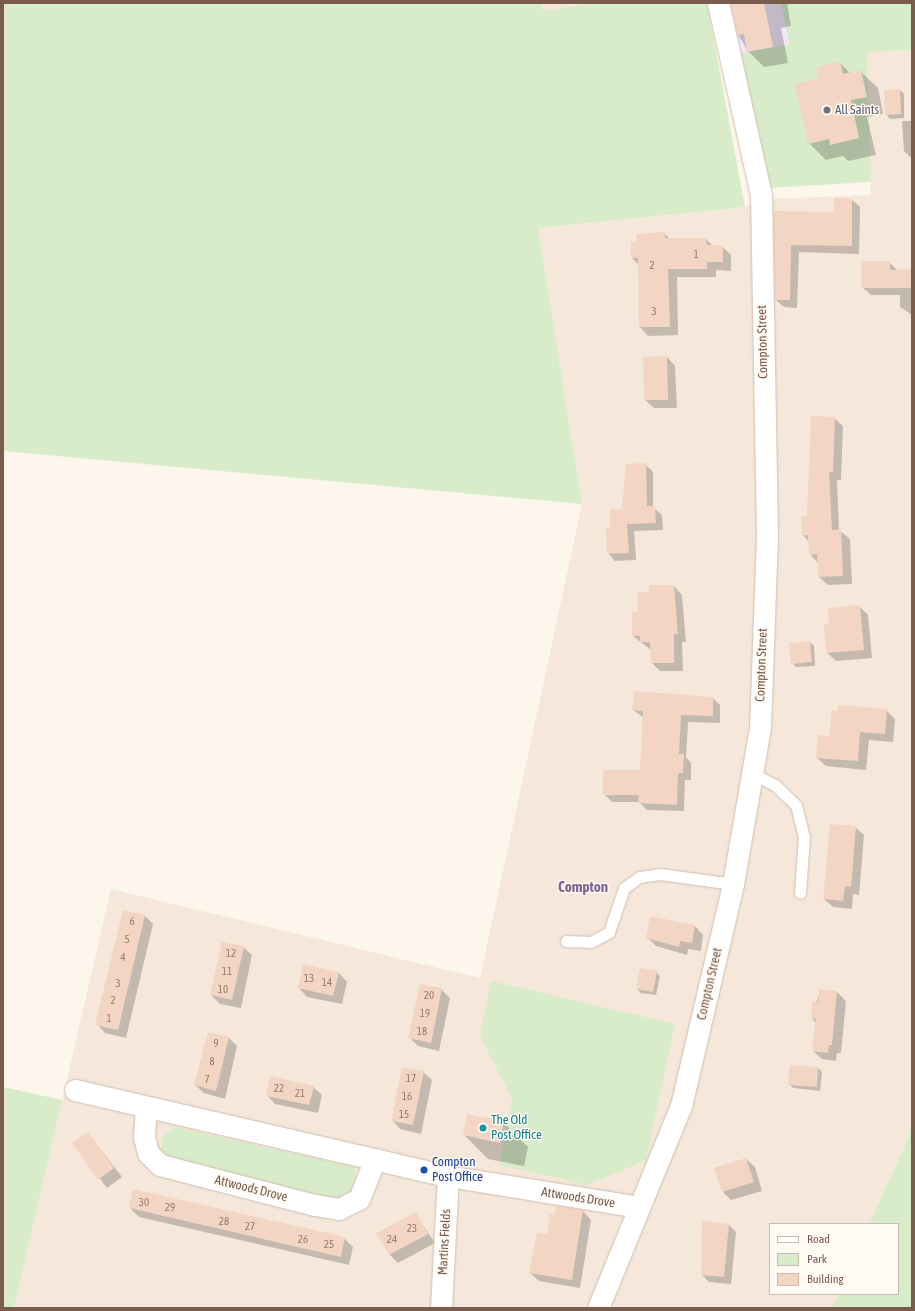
<!DOCTYPE html>
<html>
<head>
<meta charset="utf-8">
<style>
  body { margin:0 }
  #map { position:relative; width:915px; height:1311px; overflow:hidden; background:#fdf6ec; font-family:"Asap Condensed",sans-serif }
  div>[style] { position:absolute }
  .residential>* { inset:0; background:#f5e8da }
  .education>* { inset:0; background:#f3e8fa }
  .green>* { inset:0; background:#d8ecc9 }
  .shadow>* { inset:0; background:#0003 }
  .building>* { inset:0; background:#f3d5c3 }
  .roads { filter:drop-shadow(0 0 1px #d1beb0) drop-shadow(0 0 1px #d1beb0) }
  .service>* { height:11px; margin:-5.5px; padding:0 5.5px; transform-origin:5.5px; border-radius:5.5px; background:#fff }
  .minor>* { height:21px; margin:-10.5px; padding:0 10.5px; transform-origin:10.5px; border-radius:10.5px; background:#fff }
  .dots>* { width:11px; height:11px; translate:-50% -50%; box-sizing:border-box; border:2px solid #fffaf3; border-radius:50% }
  span { translate:-50% -50%; white-space:nowrap; text-align:center; line-height:1.15; -webkit-text-stroke:3px #fffaf3; paint-order:stroke }
  .number-label { font-size:11px; color:#987a6a }
  .number-label span { -webkit-text-stroke-width:0 }
  .worship-label { font-size:13px; color:#5b616d }
  .left { translate:0 -50%; text-align:left }
  .street-label { font-size:13px; color:#7a5c4d }
  .culture-label { font-size:13px; color:#0d838f }
  .transit-label { font-size:13px; color:#164399 }
  .quarter-label { font-size:15px; color:#846695; font-weight:700 }
  .frame { position:absolute; inset:0; border:4px solid #7a5c4d; pointer-events:none }
  .legend { position:absolute; left:769px; top:1223px; width:130px; height:72px; box-sizing:border-box; background:#fffaf3; border:1px solid #cabbb1; margin:0; padding:5px 7px; list-style:none; font-size:12px; color:#7a5c4d }
  .legend li { display:flex; align-items:center; gap:8px; height:20px }
  .legend b { width:20px; border:1px solid #cabbb1 }
</style>
</head>
<body>
<div id="map">
  <div class="residential">
    <i style="clip-path:polygon(542px 3px,596px 3px,543px 12px)"></i>
    <i style="clip-path:polygon(912px 50px,912px 1116px,909px 1135px,869px 1224px,770px 1224px,770px 1294px,838px 1294px,831px 1308px,14px 1308px,111px 889px,480px 978px,582px 504px,538px 228px,745px 207px,773px 199px,871px 195px,867px 52px)"></i>
  </div>
  <div class="education">
    <i style="clip-path:polygon(727px 3px,781px 3px,789px 44px,737px 54px)"></i>
  </div>
  <div class="green">
    <i style="clip-path:polygon(3px 3px,542px 3px,543px 11px,596px 3px,707px 3px,745px 207px,538px 228px,582px 504px,3px 451px)"></i>
    <i style="clip-path:polygon(781px 3px,912px 3px,912px 50px,867px 52px,871px 182px,768px 188px,737px 54px,789px 44px)"></i>
    <i style="clip-path:polygon(491px 981px,675px 1024px,646px 1160px,587px 1185px,499px 1165px,512px 1099px,480px 1036px)"></i>
    <i style="clip-path:polygon(3px 1087px,62px 1100px,14px 1308px,3px 1308px)"></i>
    <i style="clip-path:polygon(912px 1116px,912px 1308px,831px 1308px,838px 1294px,898px 1294px,898px 1224px,869px 1224px,909px 1136px)"></i>
    <i style="clip-path:polygon(175px 1127px,354px 1167px,356px 1188px,342px 1200px,167px 1160px,160px 1150px,164px 1134px)"></i>
  </div>
  <div class="shadow">
    <i style="clip-path:polygon(731px 3px,787px 3px,791px 26px,781px 28px,788px 63px,764px 67px,748px 51px,738px 35px)"></i>
    <i style="clip-path:polygon(839px 62px,850px 73px,860px 71px,878px 88px,883px 114px,867px 117px,876px 155px,848px 161px,843px 156px,826px 160px,809px 143px,820px 79px)"></i>
    <i style="clip-path:polygon(900px 90px,904px 94px,904px 118px,890px 119px,886px 114px)"></i>
    <i style="clip-path:polygon(902px 121px,912px 121px,912px 159px,904px 151px)"></i>
    <i style="clip-path:polygon(852px 200px,860px 207px,859px 254px,799px 252px,797px 308px,784px 307px,776px 300px,774px 212px,834px 213px)"></i>
    <i style="clip-path:polygon(664px 233px,670px 239px,706px 239px,713px 246px,722px 246px,731px 255px,731px 271px,716px 270px,716px 277px,677px 277px,678px 335px,648px 336px,640px 327px,639px 265px,632px 258px,638px 243px)"></i>
    <i style="clip-path:polygon(889px 262px,898px 271px,912px 270px,912px 315px,900px 307px,900px 295px,871px 295px,862px 287px)"></i>
    <i style="clip-path:polygon(667px 357px,675px 366px,677px 408px,654px 408px,645px 400px)"></i>
    <i style="clip-path:polygon(834px 418px,843px 426px,841px 480px,837px 480px,839px 530px,850px 539px,852px 584px,828px 585px,819px 577px,818px 563px,810px 554px,809px 542px,803px 535px)"></i>
    <i style="clip-path:polygon(645px 464px,653px 472px,653px 507px,662px 515px,663px 530px,634px 531px,636px 560px,615px 561px,608px 553px,612px 528px)"></i>
    <i style="clip-path:polygon(674px 586px,682px 595px,686px 642px,682px 642px,683px 671px,660px 671px,652px 663px,651px 650px,633px 636px,639px 613px,650px 593px)"></i>
    <i style="clip-path:polygon(859px 606px,868px 615px,872px 658px,836px 661px,827px 653px)"></i>
    <i style="clip-path:polygon(810px 642px,814px 646px,815px 666px,796px 667px,792px 663px)"></i>
    <i style="clip-path:polygon(713px 698px,720px 705px,720px 723px,688px 722px,686px 757px,691px 763px,691px 780px,685px 780px,684px 811px,647px 810px,639px 802px,612px 802px,604px 794px,641px 771px,643px 717px,633px 710px)"></i>
    <i style="clip-path:polygon(886px 710px,895px 719px,893px 742px,869px 740px,866px 770px,826px 766px,817px 758px,830px 737px)"></i>
    <i style="clip-path:polygon(855px 827px,864px 835px,859px 895px,853px 894px,852px 909px,833px 907px,824px 899px)"></i>
    <i style="clip-path:polygon(144px 915px,153px 924px,126px 1038px,105px 1033px,97px 1024px)"></i>
    <i style="clip-path:polygon(695px 926px,703px 935px,701px 951px,688px 949px,687px 955px,656px 946px,647px 937px)"></i>
    <i style="clip-path:polygon(243px 947px,252px 955px,241px 1008px,220px 1004px,211px 995px)"></i>
    <i style="clip-path:polygon(656px 972px,660px 976px,656px 995px,641px 993px,637px 989px)"></i>
    <i style="clip-path:polygon(339px 973px,347px 982px,342px 1004px,307px 997px,299px 988px)"></i>
    <i style="clip-path:polygon(441px 989px,450px 998px,439px 1051px,418px 1046px,410px 1038px)"></i>
    <i style="clip-path:polygon(820px 990px,837px 992px,846px 1001px,841px 1053px,837px 1053px,836px 1061px,822px 1059px,813px 1051px,816px 1023px,812px 1018px)"></i>
    <i style="clip-path:polygon(229px 1038px,237px 1046px,225px 1099px,204px 1093px,195px 1085px)"></i>
    <i style="clip-path:polygon(791px 1066px,818px 1068px,822px 1072px,820px 1091px,793px 1088px,789px 1084px)"></i>
    <i style="clip-path:polygon(423px 1072px,432px 1080px,421px 1134px,400px 1129px,392px 1120px)"></i>
    <i style="clip-path:polygon(313px 1087px,322px 1095px,318px 1113px,275px 1104px,267px 1095px)"></i>
    <i style="clip-path:polygon(503px 1122px,528px 1147px,524px 1166px,488px 1159px,464px 1135px)"></i>
    <i style="clip-path:polygon(88px 1133px,122px 1177px,107px 1188px,74px 1144px)"></i>
    <i style="clip-path:polygon(746px 1159px,755px 1167px,762px 1191px,731px 1200px,723px 1192px,715px 1168px)"></i>
    <i style="clip-path:polygon(130px 1208px,344px 1238px,353px 1247px,349px 1265px,139px 1217px)"></i>
    <i style="clip-path:polygon(583px 1211px,591px 1220px,580px 1288px,539px 1281px,530px 1273px,555px 1216px)"></i>
    <i style="clip-path:polygon(415px 1213px,435px 1243px,398px 1263px,389px 1254px)"></i>
    <i style="clip-path:polygon(729px 1225px,736px 1232px,731px 1284px,709px 1282px,702px 1275px)"></i>
  </div>
  <div class="building">
    <i style="clip-path:polygon(730px 3px,764px 3px,773px 47px,747px 52px,744px 34px,738px 35px)"></i>
    <i style="clip-path:polygon(840px 61px,843px 74px,861px 70px,867px 97px,851px 100px,859px 138px,830px 145px,829px 139px,808px 144px,795px 84px,819px 78px,816px 67px)"></i>
    <i style="clip-path:polygon(900px 89px,901px 114px,885px 115px,884px 90px)"></i>
    <i style="clip-path:polygon(834px 198px,852px 199px,852px 246px,791px 245px,790px 300px,775px 300px,773px 211px,834px 212px)"></i>
    <i style="clip-path:polygon(665px 232px,665px 238px,706px 238px,707px 245px,723px 245px,723px 262px,707px 262px,707px 269px,668px 269px,670px 327px,639px 327px,638px 258px,631px 258px,631px 242px,637px 242px,636px 234px)"></i>
    <i style="clip-path:polygon(861px 261px,890px 261px,890px 270px,912px 269px,912px 288px,861px 288px)"></i>
    <i style="clip-path:polygon(667px 356px,668px 400px,644px 400px,643px 357px)"></i>
    <i style="clip-path:polygon(811px 416px,835px 417px,833px 472px,829px 472px,832px 530px,841px 529px,843px 576px,818px 577px,817px 554px,809px 555px,808px 535px,802px 536px,801px 516px,807px 516px)"></i>
    <i style="clip-path:polygon(646px 463px,647px 506px,655px 506px,656px 523px,627px 524px,629px 553px,607px 554px,606px 528px,610px 527px,610px 509px,622px 509px,626px 464px)"></i>
    <i style="clip-path:polygon(649px 585px,674px 585px,678px 634px,674px 634px,674px 663px,651px 663px,650px 642px,640px 642px,640px 636px,632px 636px,632px 612px,638px 612px,637px 592px,649px 592px)"></i>
    <i style="clip-path:polygon(860px 605px,864px 650px,826px 653px,824px 624px,829px 623px,828px 608px)"></i>
    <i style="clip-path:polygon(810px 641px,812px 662px,791px 664px,789px 643px)"></i>
    <i style="clip-path:polygon(634px 691px,713px 697px,713px 716px,681px 715px,679px 754px,684px 754px,683px 773px,678px 773px,677px 805px,638px 803px,639px 795px,603px 795px,603px 770px,640px 770px,643px 711px,632px 710px)"></i>
    <i style="clip-path:polygon(838px 705px,887px 709px,885px 734px,860px 732px,858px 761px,816px 758px,818px 735px,829px 736px,832px 710px,838px 711px)"></i>
    <i style="clip-path:polygon(830px 824px,856px 826px,851px 887px,845px 886px,843px 901px,823px 899px)"></i>
    <i style="clip-path:polygon(123px 910px,145px 915px,118px 1030px,95px 1025px)"></i>
    <i style="clip-path:polygon(650px 916px,695px 925px,692px 943px,680px 941px,679px 947px,646px 938px)"></i>
    <i style="clip-path:polygon(222px 942px,244px 946px,232px 1000px,210px 995px)"></i>
    <i style="clip-path:polygon(303px 964px,339px 972px,333px 996px,298px 988px)"></i>
    <i style="clip-path:polygon(640px 968px,657px 971px,653px 992px,636px 989px)"></i>
    <i style="clip-path:polygon(420px 984px,442px 988px,431px 1043px,408px 1038px)"></i>
    <i style="clip-path:polygon(819px 989px,837px 991px,832px 1045px,829px 1045px,828px 1053px,812px 1051px,816px 1019px,811px 1018px,812px 1002px,818px 1002px)"></i>
    <i style="clip-path:polygon(208px 1032px,229px 1037px,216px 1091px,194px 1085px)"></i>
    <i style="clip-path:polygon(790px 1065px,818px 1067px,817px 1087px,788px 1085px)"></i>
    <i style="clip-path:polygon(402px 1067px,424px 1071px,413px 1125px,391px 1121px)"></i>
    <i style="clip-path:polygon(270px 1076px,314px 1086px,309px 1105px,266px 1096px)"></i>
    <i style="clip-path:polygon(467px 1114px,504px 1121px,500px 1143px,463px 1135px)"></i>
    <i style="clip-path:polygon(88px 1132px,114px 1168px,98px 1180px,72px 1143px)"></i>
    <i style="clip-path:polygon(746px 1158px,754px 1182px,722px 1192px,714px 1168px)"></i>
    <i style="clip-path:polygon(133px 1189px,345px 1237px,341px 1257px,129px 1208px)"></i>
    <i style="clip-path:polygon(556px 1206px,583px 1210px,572px 1280px,529px 1273px,537px 1232px,547px 1234px,550px 1214px,554px 1215px)"></i>
    <i style="clip-path:polygon(416px 1212px,428px 1234px,389px 1255px,376px 1233px)"></i>
    <i style="clip-path:polygon(702px 1221px,729px 1224px,724px 1277px,701px 1275px)"></i>
  </div>
  <div class="roads">
    <div class="service">
      <i style="left:752px;top:773px;width:26px;rotate:28deg"></i>
      <i style="left:775px;top:785px;width:29px;rotate:44deg"></i>
      <i style="left:796px;top:805px;width:32px;rotate:76deg"></i>
      <i style="left:804px;top:836px;width:57px;rotate:94deg"></i>
      <i style="left:566px;top:941px;width:25px;rotate:2deg"></i>
      <i style="left:591px;top:942px;width:21px;rotate:-29deg"></i>
      <i style="left:609px;top:932px;width:46px;rotate:-71.2deg"></i>
      <i style="left:624px;top:888px;width:19px;rotate:-36deg"></i>
      <i style="left:639px;top:877px;width:21px;rotate:-8deg"></i>
      <i style="left:660px;top:874px;width:74px;rotate:7.8deg"></i>
    </div>
    <div class="minor">
      <i style="left:75px;top:1090px;width:383px;rotate:13deg"></i>
      <i style="left:448px;top:1176px;width:193px;rotate:9.2deg"></i>
      <i style="left:146px;top:1108px;width:29px;rotate:94deg"></i>
      <i style="left:144px;top:1137px;width:16px;rotate:76deg"></i>
      <i style="left:148px;top:1153px;width:17px;rotate:45deg"></i>
      <i style="left:160px;top:1165px;width:160px;rotate:14.5deg"></i>
      <i style="left:315px;top:1205px;width:24px;rotate:9deg"></i>
      <i style="left:339px;top:1209px;width:22px;rotate:-27deg"></i>
      <i style="left:359px;top:1199px;width:43px;rotate:-68.2deg"></i>
      <i style="left:441px;top:1308px;width:132px;rotate:-87deg"></i>
      <i style="left:598px;top:1308px;width:218px;rotate:-67.7deg"></i>
      <i style="left:681px;top:1106px;width:228px;rotate:-76.8deg"></i>
      <i style="left:733px;top:884px;width:159px;rotate:-80.2deg"></i>
      <i style="left:760px;top:727px;width:191px;rotate:-87.9deg"></i>
      <i style="left:767px;top:536px;width:341px;rotate:-91deg"></i>
      <i style="left:761px;top:195px;width:197px;rotate:-102.6deg"></i>
    </div>
  </div>
  <div class="dots">
    <i style="left:827px;top:110px;background:#6b7280"></i>
    <i style="left:483px;top:1128px;background:#0f9aa8"></i>
    <i style="left:424px;top:1170px;background:#1a4fb4"></i>
  </div>
  <div class="number-label">
    <span style="left:696px;top:254px">1</span>
    <span style="left:652px;top:265px">2</span>
    <span style="left:654px;top:311px">3</span>
    <span style="left:132px;top:921px">6</span>
    <span style="left:127px;top:939px">5</span>
    <span style="left:231px;top:953px">12</span>
    <span style="left:123px;top:957px">4</span>
    <span style="left:227px;top:971px">11</span>
    <span style="left:309px;top:978px">13</span>
    <span style="left:327px;top:982px">14</span>
    <span style="left:118px;top:983px">3</span>
    <span style="left:223px;top:989px">10</span>
    <span style="left:429px;top:995px">20</span>
    <span style="left:113px;top:1000px">2</span>
    <span style="left:425px;top:1013px">19</span>
    <span style="left:109px;top:1018px">1</span>
    <span style="left:422px;top:1031px">18</span>
    <span style="left:216px;top:1043px">9</span>
    <span style="left:212px;top:1061px">8</span>
    <span style="left:411px;top:1078px">17</span>
    <span style="left:207px;top:1079px">7</span>
    <span style="left:279px;top:1088px">22</span>
    <span style="left:300px;top:1093px">21</span>
    <span style="left:407px;top:1096px">16</span>
    <span style="left:404px;top:1114px">15</span>
    <span style="left:144px;top:1202px">30</span>
    <span style="left:170px;top:1207px">29</span>
    <span style="left:224px;top:1221px">28</span>
    <span style="left:250px;top:1226px">27</span>
    <span style="left:412px;top:1228px">23</span>
    <span style="left:303px;top:1239px">26</span>
    <span style="left:392px;top:1239px">24</span>
    <span style="left:329px;top:1244px">25</span>
  </div>
  <div class="worship-label">
    <span class="left" style="left:835px;top:110px">All Saints</span>
  </div>
  <div class="street-label">
    <span style="left:763px;top:342px;rotate:-91deg">Compton Street</span>
    <span style="left:762px;top:665px;rotate:-88deg">Compton Street</span>
    <span style="left:710px;top:984px;rotate:-77deg">Compton Street</span>
    <span style="left:251px;top:1189px;rotate:14deg">Attwoods Drove</span>
    <span style="left:578px;top:1198px;rotate:9deg">Attwoods Drove</span>
    <span style="left:445px;top:1242px;rotate:-87deg">Martins Fields</span>
  </div>
  <div class="culture-label">
    <span class="left" style="left:491px;top:1128px">The Old<br>Post Office</span>
  </div>
  <div class="transit-label">
    <span class="left" style="left:432px;top:1170px">Compton<br>Post Office</span>
  </div>
  <div class="quarter-label">
    <span style="left:583px;top:887px">Compton</span>
  </div>
  <div class="frame"></div>
  <ul class="legend">
  <li><b style="height:5px;background:#fff"></b>Road</li>
  <li><b style="height:11px;background:#d8ecc9"></b>Park</li>
  <li><b style="height:11px;background:#f3d5c3"></b>Building</li>
  </ul>
</div>
</body>
</html>
